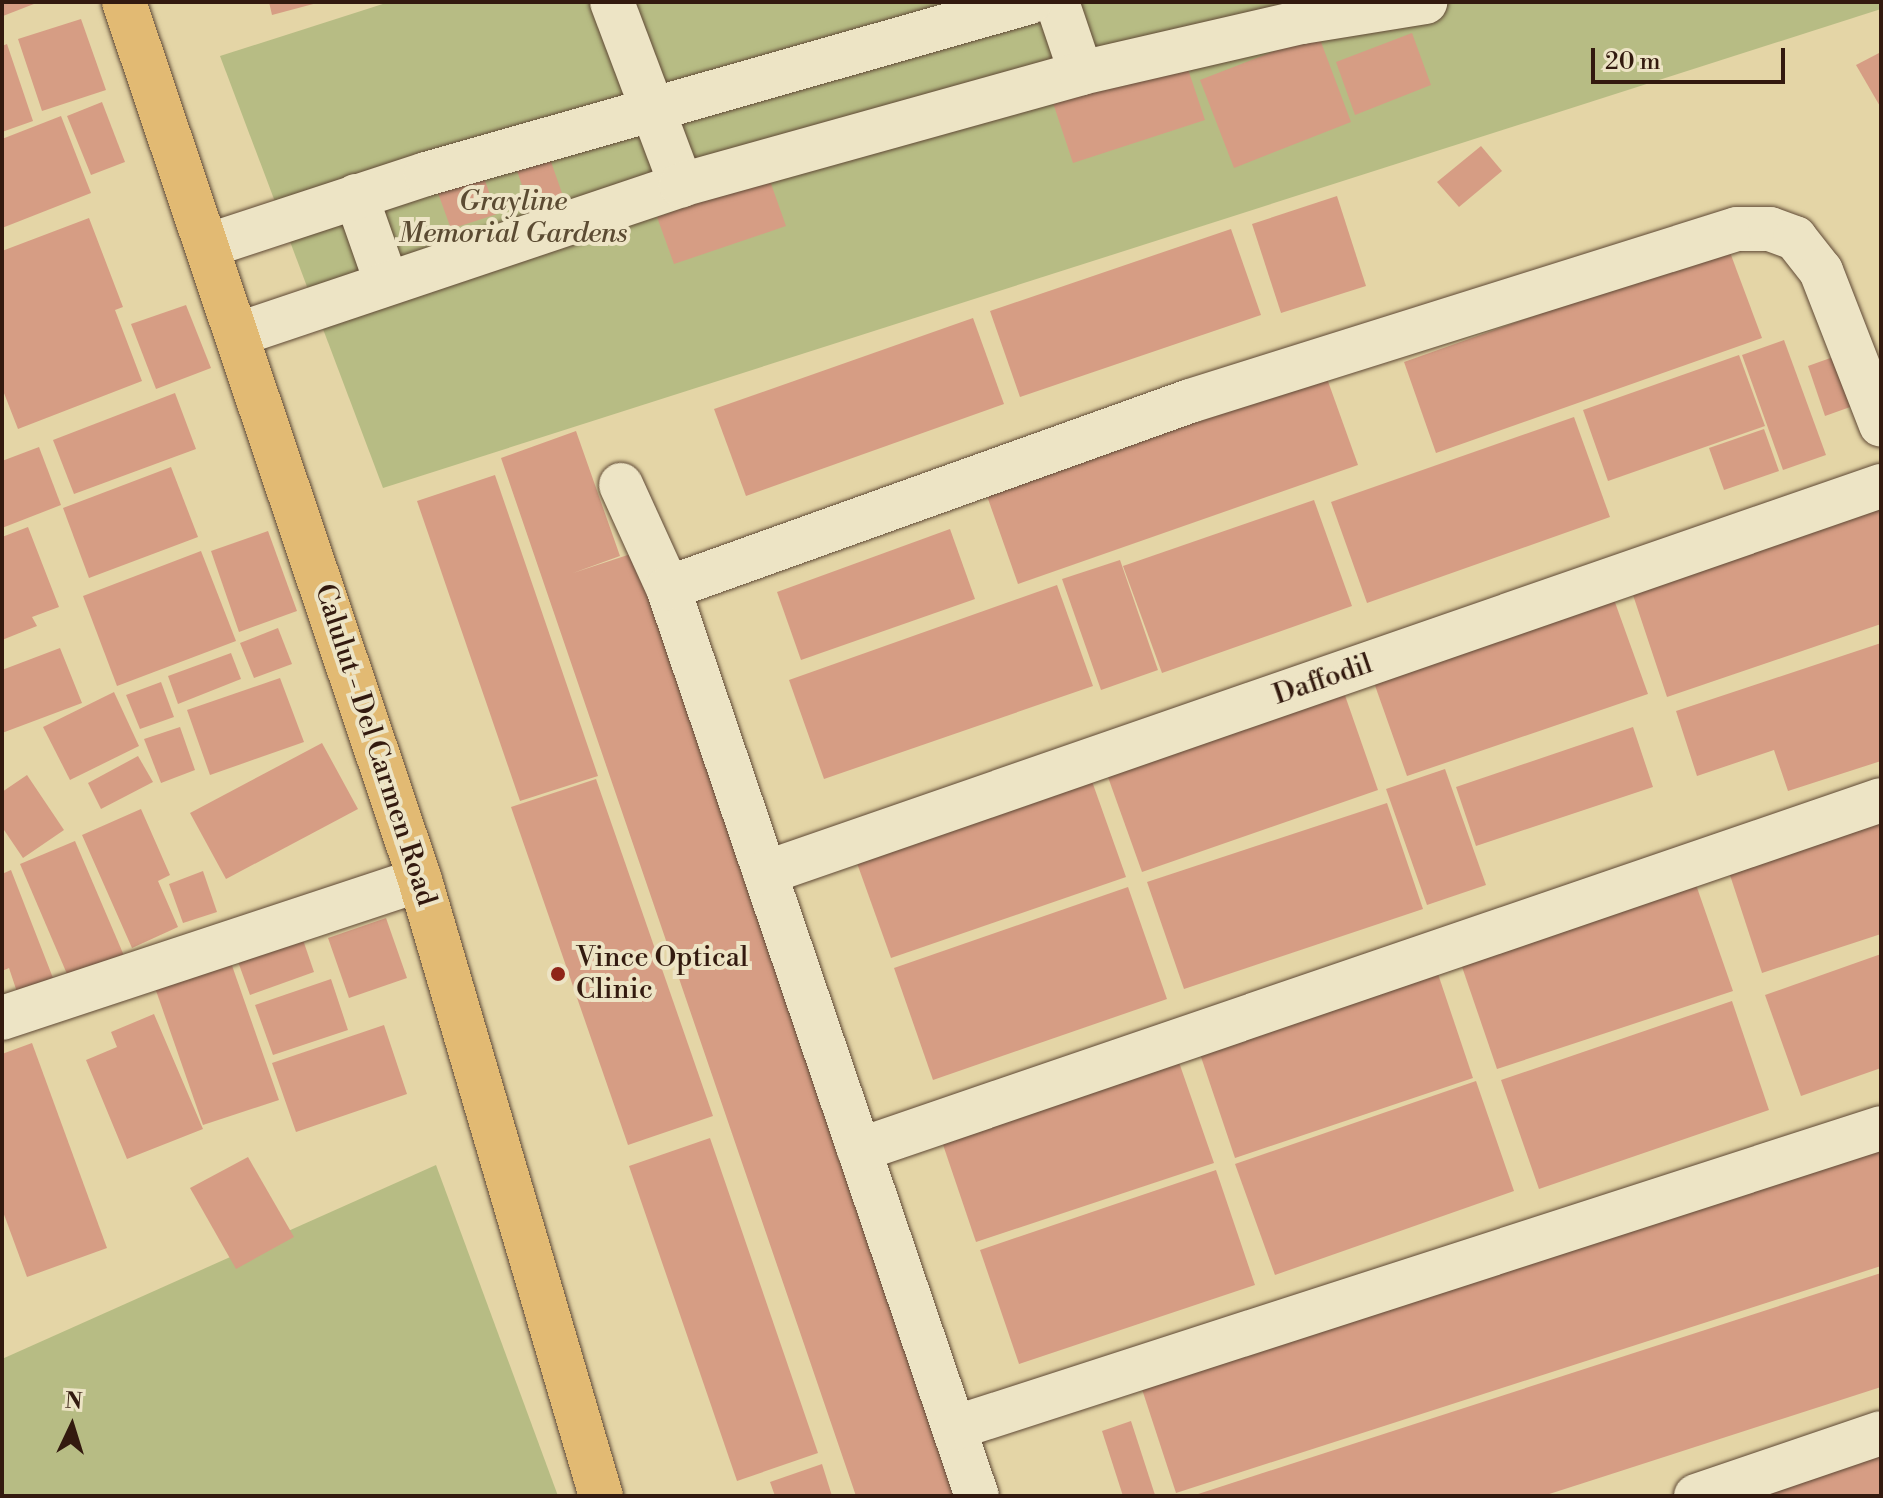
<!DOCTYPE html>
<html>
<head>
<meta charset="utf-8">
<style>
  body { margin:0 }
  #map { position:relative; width:1883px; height:1498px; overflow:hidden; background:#e4d5a6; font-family:"Libre Bodoni",serif }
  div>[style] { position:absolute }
  .green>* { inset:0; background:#b7bc84 }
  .building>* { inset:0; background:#d69d84 }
  .roads { filter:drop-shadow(0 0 2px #5f4935) drop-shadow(0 0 2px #5f4935) }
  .minor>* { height:44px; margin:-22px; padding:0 22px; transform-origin:22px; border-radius:22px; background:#ede4c5 }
  .major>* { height:44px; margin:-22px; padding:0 22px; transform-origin:22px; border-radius:22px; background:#e2ba73 }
  .dots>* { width:22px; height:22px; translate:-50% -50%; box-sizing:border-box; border:4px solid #ede4c5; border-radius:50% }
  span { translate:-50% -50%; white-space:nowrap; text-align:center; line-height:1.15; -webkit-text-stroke:8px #ede4c5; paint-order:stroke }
  .park-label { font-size:28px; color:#5b4b32; font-style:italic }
  .street-label { font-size:28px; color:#331a0f }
  .poi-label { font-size:28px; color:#331a0f }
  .left { translate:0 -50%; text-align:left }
  .frame { position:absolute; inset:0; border:4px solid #331a0f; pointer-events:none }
  .north { position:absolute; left:32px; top:1386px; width:80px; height:80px; -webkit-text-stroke:6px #ede4c5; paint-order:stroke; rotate:4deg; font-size:22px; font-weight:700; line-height:32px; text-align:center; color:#331a0f }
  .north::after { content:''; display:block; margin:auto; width:28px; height:36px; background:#331a0f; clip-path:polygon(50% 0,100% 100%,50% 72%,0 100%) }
  .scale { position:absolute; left:1591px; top:48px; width:194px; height:36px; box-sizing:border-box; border:4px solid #331a0f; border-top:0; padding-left:10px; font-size:24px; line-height:28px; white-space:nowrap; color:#331a0f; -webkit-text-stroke:6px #ede4c5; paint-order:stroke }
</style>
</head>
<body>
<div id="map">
  <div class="green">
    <i style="clip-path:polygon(389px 2px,1881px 2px,1881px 9px,383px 488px,220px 56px)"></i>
    <i style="clip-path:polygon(436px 1165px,558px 1496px,2px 1496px,2px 1359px)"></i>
  </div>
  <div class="building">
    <i style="clip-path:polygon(2px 2px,39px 2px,3px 16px)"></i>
    <i style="clip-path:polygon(269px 2px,317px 2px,317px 3px,272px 15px)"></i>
    <i style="clip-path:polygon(81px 19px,106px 90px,42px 111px,18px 39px)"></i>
    <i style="clip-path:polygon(1412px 33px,1431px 85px,1355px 115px,1336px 62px)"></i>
    <i style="clip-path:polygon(1318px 34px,1351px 122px,1234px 168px,1200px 80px)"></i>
    <i style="clip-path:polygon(7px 44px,33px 121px,2px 132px,2px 46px)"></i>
    <i style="clip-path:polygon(1881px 52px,1881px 108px,1856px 65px)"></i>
    <i style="clip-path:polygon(1184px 57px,1205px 120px,1073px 163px,1052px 100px)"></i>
    <i style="clip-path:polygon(102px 102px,125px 162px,91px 175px,67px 116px)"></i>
    <i style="clip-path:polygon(61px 116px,91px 193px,2px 228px,2px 139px)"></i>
    <i style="clip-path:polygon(1481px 146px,1502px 171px,1459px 207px,1437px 182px)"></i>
    <i style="clip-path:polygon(549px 156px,563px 196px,530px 208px,516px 168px)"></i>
    <i style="clip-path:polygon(484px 178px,497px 214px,451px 229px,438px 193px)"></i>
    <i style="clip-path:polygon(769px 178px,786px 226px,674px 264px,657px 217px)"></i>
    <i style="clip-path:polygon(1337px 196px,1366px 286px,1281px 313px,1252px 224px)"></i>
    <i style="clip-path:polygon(89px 218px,123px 307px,115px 310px,142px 381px,18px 429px,2px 388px,2px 251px)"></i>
    <i style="clip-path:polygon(1231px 229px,1261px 315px,1020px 397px,990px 311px)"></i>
    <i style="clip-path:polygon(1728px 247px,1762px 338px,1436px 453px,1404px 362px)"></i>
    <i style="clip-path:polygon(186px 305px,211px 368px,156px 389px,131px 324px)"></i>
    <i style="clip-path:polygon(973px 318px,1004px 404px,746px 496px,714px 409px)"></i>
    <i style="clip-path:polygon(1784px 340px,1826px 455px,1783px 470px,1742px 355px)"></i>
    <i style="clip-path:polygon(1739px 355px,1765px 426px,1608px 481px,1583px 410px)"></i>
    <i style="clip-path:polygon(1836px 356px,1853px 406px,1825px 416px,1808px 366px)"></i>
    <i style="clip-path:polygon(1320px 359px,1358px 465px,1018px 584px,981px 479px)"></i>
    <i style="clip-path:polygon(175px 393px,196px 449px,74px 494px,53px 440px)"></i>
    <i style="clip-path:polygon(1574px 417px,1610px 517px,1367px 603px,1331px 502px)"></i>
    <i style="clip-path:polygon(1764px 429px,1779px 471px,1724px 490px,1709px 448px)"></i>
    <i style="clip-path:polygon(576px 431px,620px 556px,573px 573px,646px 549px,971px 1496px,856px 1496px,501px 458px)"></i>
    <i style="clip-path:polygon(39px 447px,61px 505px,2px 528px,2px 461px)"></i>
    <i style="clip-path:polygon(171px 467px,198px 537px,89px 578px,63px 508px)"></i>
    <i style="clip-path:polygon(495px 475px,598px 776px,520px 801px,417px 501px)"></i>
    <i style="clip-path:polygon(1314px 500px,1352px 606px,1162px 673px,1123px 566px)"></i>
    <i style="clip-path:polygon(1881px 503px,1881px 624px,1667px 697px,1631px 589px)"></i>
    <i style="clip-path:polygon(28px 527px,59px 607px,32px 617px,37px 626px,2px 640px,2px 537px)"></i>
    <i style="clip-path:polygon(950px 529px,975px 599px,801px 660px,777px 592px)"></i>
    <i style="clip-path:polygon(268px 531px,297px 611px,239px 632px,211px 551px)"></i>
    <i style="clip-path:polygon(201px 551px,236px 641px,117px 686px,83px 596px)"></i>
    <i style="clip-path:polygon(1120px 560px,1158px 670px,1101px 690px,1062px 579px)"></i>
    <i style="clip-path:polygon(1057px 585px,1093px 686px,824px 779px,789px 680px)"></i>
    <i style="clip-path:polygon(1612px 594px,1648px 694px,1407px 776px,1372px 677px)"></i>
    <i style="clip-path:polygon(278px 628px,292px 664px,254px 678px,240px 643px)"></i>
    <i style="clip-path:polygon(1881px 643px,1881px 761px,1788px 791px,1774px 750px,1697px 776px,1676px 711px)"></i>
    <i style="clip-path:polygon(60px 648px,82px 703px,2px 733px,2px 670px)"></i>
    <i style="clip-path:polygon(231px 653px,241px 679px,178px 704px,168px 676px)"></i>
    <i style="clip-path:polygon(280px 678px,304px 742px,210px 775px,187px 710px)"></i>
    <i style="clip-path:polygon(161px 682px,174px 717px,140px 729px,126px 695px)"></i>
    <i style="clip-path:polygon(1341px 684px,1378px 790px,1142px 872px,1104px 766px)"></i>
    <i style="clip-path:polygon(114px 692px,139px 746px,70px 780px,43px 727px)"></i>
    <i style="clip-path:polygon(180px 727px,195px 770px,161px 783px,144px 739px)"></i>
    <i style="clip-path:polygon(1633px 727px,1653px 787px,1476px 846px,1456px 787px)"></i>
    <i style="clip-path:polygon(322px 743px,358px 809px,226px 879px,190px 813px)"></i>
    <i style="clip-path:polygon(138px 756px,153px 782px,101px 809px,88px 783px)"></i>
    <i style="clip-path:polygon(1445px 769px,1486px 885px,1427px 905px,1386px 789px)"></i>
    <i style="clip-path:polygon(1088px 770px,1126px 877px,891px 958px,853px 852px)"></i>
    <i style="clip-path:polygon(27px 775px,64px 830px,23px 858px,2px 827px,2px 792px)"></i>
    <i style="clip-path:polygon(596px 779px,713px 1116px,628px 1145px,511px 807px)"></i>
    <i style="clip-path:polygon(1387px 803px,1423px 909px,1184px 989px,1147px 882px)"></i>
    <i style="clip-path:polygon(141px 809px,170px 875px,158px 881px,178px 927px,132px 948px,82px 835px)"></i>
    <i style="clip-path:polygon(1881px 817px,1881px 934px,1762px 973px,1728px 869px)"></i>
    <i style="clip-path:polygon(75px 841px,125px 958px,70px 981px,20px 864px)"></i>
    <i style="clip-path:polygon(11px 870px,53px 978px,17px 992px,9px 968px,2px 971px,2px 874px)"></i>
    <i style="clip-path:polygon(203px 871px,217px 912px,183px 923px,169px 884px)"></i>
    <i style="clip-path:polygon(1694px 879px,1733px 991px,1497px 1069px,1459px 958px)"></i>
    <i style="clip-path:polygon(1128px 887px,1167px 999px,933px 1080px,894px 968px)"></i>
    <i style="clip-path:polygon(386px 918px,407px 978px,349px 998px,328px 938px)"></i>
    <i style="clip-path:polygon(301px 934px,314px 972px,250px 995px,236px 956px)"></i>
    <i style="clip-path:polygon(1881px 954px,1881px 1068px,1801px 1096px,1765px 995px)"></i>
    <i style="clip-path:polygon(229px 957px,279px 1100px,203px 1125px,153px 982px)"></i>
    <i style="clip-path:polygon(1435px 965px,1473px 1078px,1235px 1158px,1197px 1045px)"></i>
    <i style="clip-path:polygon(331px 979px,348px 1030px,273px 1055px,255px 1005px)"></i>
    <i style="clip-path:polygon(1732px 1001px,1769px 1110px,1539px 1189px,1501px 1080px)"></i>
    <i style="clip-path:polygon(154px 1014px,203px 1129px,127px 1159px,86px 1060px,117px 1047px,111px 1032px)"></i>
    <i style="clip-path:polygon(384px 1025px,407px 1094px,296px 1132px,272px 1063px)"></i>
    <i style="clip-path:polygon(32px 1043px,107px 1248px,27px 1277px,2px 1209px,2px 1054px)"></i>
    <i style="clip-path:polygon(1174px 1048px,1214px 1163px,976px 1242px,937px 1127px)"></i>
    <i style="clip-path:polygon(1476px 1081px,1514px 1191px,1275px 1275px,1235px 1164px)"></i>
    <i style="clip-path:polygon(1881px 1134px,1881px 1266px,1176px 1493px,1137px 1374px)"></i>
    <i style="clip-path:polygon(710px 1138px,818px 1453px,737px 1481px,629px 1166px)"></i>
    <i style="clip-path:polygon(248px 1157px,294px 1237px,236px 1269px,190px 1188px)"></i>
    <i style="clip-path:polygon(1216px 1170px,1255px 1285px,1019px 1364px,980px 1250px)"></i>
    <i style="clip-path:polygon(1881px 1273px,1881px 1387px,1596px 1479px,1543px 1496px,1192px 1496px)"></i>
    <i style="clip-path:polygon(1131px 1421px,1155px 1495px,1151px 1496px,1123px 1496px,1102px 1431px)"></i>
    <i style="clip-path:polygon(1881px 1438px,1881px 1496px,1713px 1496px)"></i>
    <i style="clip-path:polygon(822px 1464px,832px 1496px,775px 1496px,770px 1482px)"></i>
  </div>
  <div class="roads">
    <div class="minor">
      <i style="left:612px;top:2px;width:196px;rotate:69.3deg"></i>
      <i style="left:1057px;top:2px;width:75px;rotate:71.3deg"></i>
      <i style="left:356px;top:196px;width:90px;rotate:70.6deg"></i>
      <i style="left:210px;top:245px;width:227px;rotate:-18.2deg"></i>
      <i style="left:426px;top:174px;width:628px;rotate:-15.9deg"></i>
      <i style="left:239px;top:334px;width:466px;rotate:-18.6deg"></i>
      <i style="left:681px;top:185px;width:415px;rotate:-15.6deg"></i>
      <i style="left:1081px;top:73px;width:227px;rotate:-13deg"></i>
      <i style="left:1302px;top:22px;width:125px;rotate:-9.2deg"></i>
      <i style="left:621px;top:485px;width:113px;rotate:65.5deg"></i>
      <i style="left:668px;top:588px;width:959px;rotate:71.21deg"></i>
      <i style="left:668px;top:588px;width:554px;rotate:-19.71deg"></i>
      <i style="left:1190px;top:401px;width:573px;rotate:-17.46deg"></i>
      <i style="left:1737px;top:229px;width:33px"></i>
      <i style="left:1770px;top:229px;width:27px;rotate:20deg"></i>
      <i style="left:1795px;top:238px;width:42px;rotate:51.8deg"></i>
      <i style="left:1821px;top:271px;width:165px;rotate:68.7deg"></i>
      <i style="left:765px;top:873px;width:1181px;rotate:-19.13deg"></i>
      <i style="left:2px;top:1018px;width:440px;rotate:-18.3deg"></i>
      <i style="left:859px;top:1150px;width:1080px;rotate:-18.9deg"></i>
      <i style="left:954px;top:1428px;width:974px;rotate:-17.93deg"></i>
      <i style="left:1696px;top:1496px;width:195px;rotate:-18.8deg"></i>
    </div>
    <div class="major">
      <i style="left:124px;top:2px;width:927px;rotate:71.37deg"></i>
      <i style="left:420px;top:880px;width:642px;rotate:73.63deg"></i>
    </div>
  </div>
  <div class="dots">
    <i style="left:558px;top:974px;background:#8f2418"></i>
  </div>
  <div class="park-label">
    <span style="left:513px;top:218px">Grayline<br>Memorial Gardens</span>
  </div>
  <div class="street-label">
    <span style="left:1323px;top:680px;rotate:-19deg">Daffodil</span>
    <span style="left:375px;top:745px;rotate:72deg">Calulut - Del Carmen Road</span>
  </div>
  <div class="poi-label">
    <span class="left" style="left:576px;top:974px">Vince Optical<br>Clinic</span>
  </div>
  <div class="frame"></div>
  <div class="north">N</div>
  <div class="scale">20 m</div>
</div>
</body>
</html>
